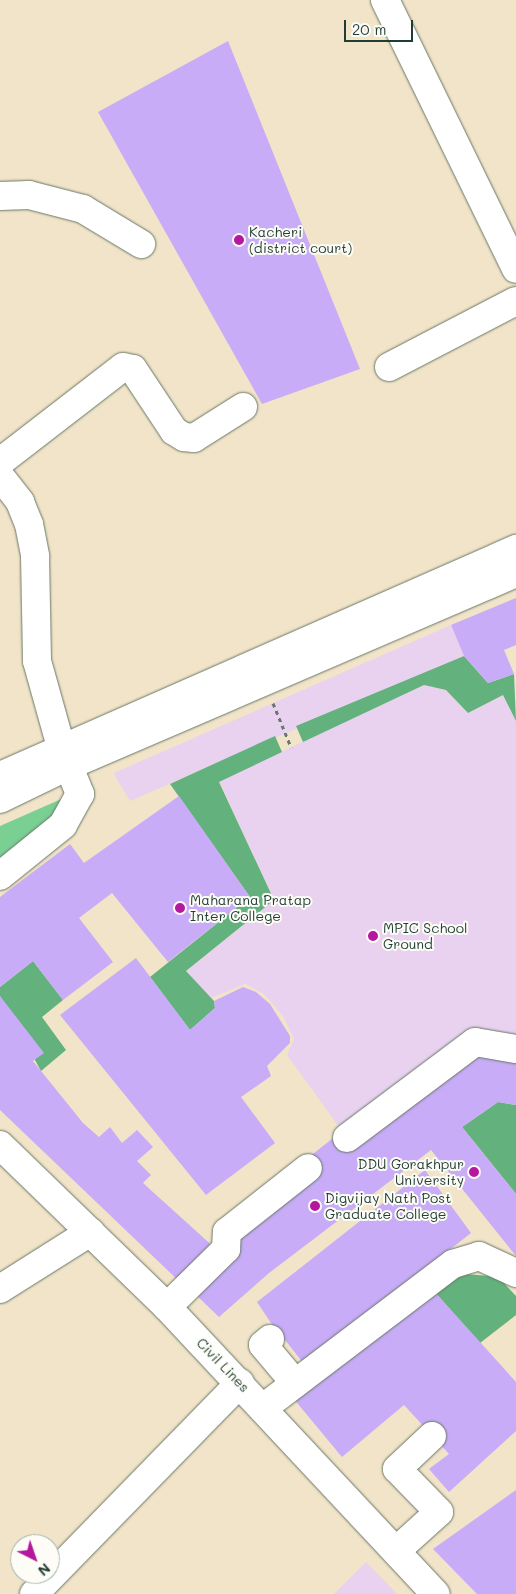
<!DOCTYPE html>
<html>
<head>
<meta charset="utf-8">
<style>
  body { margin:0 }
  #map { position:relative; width:516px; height:1594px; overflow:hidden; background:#f1e4c8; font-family:Mali,sans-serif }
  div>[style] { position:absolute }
  .built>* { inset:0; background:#e8d2ef }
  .green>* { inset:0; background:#7acf93 }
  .forest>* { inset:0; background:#63b27d }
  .building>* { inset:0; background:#c8acf7 }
  .path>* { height:3px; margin-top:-1.5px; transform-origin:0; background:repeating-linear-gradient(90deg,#687768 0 4px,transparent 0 8px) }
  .roads { filter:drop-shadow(0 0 1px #687768) drop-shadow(0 0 1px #687768) }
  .minor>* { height:28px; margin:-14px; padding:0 14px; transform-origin:14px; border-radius:14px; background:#fff }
  .major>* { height:28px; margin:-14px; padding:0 14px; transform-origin:14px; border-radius:14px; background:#fff }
  .dots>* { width:14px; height:14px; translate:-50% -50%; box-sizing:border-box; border:2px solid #fdfcf7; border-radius:50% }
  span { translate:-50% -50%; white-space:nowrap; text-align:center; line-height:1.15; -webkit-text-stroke:4px #fdfcf7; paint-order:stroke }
  .poi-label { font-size:14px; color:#1f3d34 }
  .left { translate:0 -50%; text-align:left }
  .right { translate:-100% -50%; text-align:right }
  .street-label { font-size:14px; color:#1f3d34 }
  .north { position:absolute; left:10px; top:1534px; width:50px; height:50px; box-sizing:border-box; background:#fdfcf7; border:1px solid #a4b0a9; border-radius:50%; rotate:139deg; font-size:14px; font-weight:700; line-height:20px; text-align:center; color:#1f3d34 }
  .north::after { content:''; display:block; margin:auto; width:18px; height:22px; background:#b5179e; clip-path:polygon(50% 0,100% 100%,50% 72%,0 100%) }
  .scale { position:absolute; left:344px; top:20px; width:69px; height:22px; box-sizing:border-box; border:2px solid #1f3d34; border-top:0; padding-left:6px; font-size:15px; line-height:18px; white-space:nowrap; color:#1f3d34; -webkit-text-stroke:4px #fdfcf7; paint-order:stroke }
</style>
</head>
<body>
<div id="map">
  <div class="built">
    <i style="clip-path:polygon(451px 625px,464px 656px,130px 801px,116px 778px,114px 773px)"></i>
    <i style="clip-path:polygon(424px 685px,446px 690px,468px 713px,503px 695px,516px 721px,516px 1042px,342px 1131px,287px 1055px,294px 1039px,283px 1016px,264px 994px,245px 984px,211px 998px,185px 972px,274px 900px,219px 781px)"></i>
    <i style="clip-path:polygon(366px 1562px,397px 1594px,334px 1594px)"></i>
  </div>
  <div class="green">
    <i style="clip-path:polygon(75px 793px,43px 832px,0 863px,0 826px)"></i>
  </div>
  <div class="forest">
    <i style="clip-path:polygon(464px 656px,488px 683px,514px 674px,516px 721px,503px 695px,468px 713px,446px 690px,424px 685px,303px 742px,296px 726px)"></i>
    <i style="clip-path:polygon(275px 736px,282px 752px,219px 782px,274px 900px,186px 971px,214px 1001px,215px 1008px,190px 1030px,150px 977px,250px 897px,170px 784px)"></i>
    <i style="clip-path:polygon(33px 961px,63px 1000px,42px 1017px,66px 1050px,41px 1071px,0 996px,0 987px)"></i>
    <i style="clip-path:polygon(498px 1102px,516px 1105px,516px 1194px,462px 1127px)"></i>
    <i style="clip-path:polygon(465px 1274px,489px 1276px,501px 1280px,516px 1296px,516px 1315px,480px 1343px,432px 1289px,446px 1280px)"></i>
  </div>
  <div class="building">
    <i style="clip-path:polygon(228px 41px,360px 369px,262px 404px,98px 112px)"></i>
    <i style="clip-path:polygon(516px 598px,516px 645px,504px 650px,514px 674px,488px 683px,464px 656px,451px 625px)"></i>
    <i style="clip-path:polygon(179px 796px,250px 897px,168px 962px,112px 893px,79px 918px,113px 962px,63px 1000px,33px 961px,0 987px,0 897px,70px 844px,84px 863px)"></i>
    <i style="clip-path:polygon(136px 958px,190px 1030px,215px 1008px,214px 1001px,243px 987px,256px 992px,270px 1004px,290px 1036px,290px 1043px,267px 1066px,271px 1076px,241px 1097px,275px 1143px,206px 1195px,60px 1015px)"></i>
    <i style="clip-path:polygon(0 996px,44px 1053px,33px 1061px,83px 1123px,99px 1137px,110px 1127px,122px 1143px,137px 1130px,153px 1147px,137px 1161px,151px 1175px,143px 1183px,217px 1250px,183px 1285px,0 1110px)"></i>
    <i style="clip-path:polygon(477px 1048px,516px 1056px,516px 1105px,498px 1102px,462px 1127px,516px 1194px,516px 1256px,431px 1150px,269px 1273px,219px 1317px,193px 1292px,304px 1161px,342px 1131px)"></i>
    <i style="clip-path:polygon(425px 1170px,471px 1233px,304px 1364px,285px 1340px,274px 1344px,273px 1326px,257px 1302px)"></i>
    <i style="clip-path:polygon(432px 1289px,516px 1382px,516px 1431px,449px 1492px,429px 1469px,449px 1454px,404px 1405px,342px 1457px,293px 1398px)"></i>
    <i style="clip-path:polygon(516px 1490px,516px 1594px,477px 1594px,433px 1549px)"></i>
  </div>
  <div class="path">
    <i style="left:273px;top:703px;width:48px;rotate:67.8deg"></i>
  </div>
  <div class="roads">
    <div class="minor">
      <i style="left:385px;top:0;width:299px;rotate:64deg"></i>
      <i style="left:0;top:196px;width:29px;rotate:-2deg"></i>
      <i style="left:29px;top:195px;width:56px;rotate:14.5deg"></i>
      <i style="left:83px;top:209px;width:68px;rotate:31.1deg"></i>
      <i style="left:389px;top:367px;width:143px;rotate:-27.5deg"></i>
      <i style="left:0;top:462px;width:155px;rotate:-37.7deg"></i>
      <i style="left:123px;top:367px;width:10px;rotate:11deg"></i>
      <i style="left:133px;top:369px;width:74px;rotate:56.5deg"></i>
      <i style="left:174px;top:431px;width:12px;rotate:31deg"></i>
      <i style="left:184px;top:437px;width:10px;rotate:6deg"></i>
      <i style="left:194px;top:438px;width:58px;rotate:-32.3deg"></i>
      <i style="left:0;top:476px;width:33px;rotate:52deg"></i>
      <i style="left:20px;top:502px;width:24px;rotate:68deg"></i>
      <i style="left:29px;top:524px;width:33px;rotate:79deg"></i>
      <i style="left:35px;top:556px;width:105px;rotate:88.9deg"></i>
      <i style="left:37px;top:661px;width:89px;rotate:74.4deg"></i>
      <i style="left:61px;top:747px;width:51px;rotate:68deg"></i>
      <i style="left:80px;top:794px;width:35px;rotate:119deg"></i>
      <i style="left:63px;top:825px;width:81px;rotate:141deg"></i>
      <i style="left:347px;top:1138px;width:160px;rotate:-36.9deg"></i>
      <i style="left:475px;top:1042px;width:42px;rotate:9.7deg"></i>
      <i style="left:167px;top:1307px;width:83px;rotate:-44.5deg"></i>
      <i style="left:226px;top:1249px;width:17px;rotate:-87deg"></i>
      <i style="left:227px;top:1232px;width:103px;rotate:-38.3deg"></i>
      <i style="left:270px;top:1339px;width:9px;rotate:139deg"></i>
      <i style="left:263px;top:1345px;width:50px;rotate:49.9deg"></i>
      <i style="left:263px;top:1408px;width:238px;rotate:-37.2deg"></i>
      <i style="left:453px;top:1264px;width:27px;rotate:-17deg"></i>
      <i style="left:479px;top:1256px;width:41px;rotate:24.7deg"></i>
      <i style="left:396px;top:1551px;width:58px;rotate:-42.2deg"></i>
      <i style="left:439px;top:1512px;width:60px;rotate:-134.3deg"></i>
      <i style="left:397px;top:1469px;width:48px;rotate:-43.3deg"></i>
      <i style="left:34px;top:1594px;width:295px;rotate:-45.7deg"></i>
    </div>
    <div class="major">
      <i style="left:0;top:776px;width:564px;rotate:-23.75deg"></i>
      <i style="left:0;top:799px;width:76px;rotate:-25.9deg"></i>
      <i style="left:68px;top:766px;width:488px;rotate:-23.3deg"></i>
      <i style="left:0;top:1145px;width:233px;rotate:44.1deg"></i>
      <i style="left:167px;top:1307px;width:393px;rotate:46.9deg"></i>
      <i style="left:0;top:1289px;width:107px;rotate:-32.3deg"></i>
    </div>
  </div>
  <div class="dots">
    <i style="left:239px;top:240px;background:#b5179e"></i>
    <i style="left:180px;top:908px;background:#b5179e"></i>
    <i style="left:373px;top:936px;background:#b5179e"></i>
    <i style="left:474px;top:1172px;background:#b5179e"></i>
    <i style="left:315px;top:1206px;background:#b5179e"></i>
  </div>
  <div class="poi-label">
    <span class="left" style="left:249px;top:240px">Kacheri<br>(district court)</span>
    <span class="left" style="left:190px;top:908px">Maharana Pratap<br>Inter College</span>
    <span class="left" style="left:383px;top:936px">MPIC School<br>Ground</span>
    <span class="right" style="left:464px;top:1172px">DDU Gorakhpur<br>University</span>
    <span class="left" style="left:325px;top:1206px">Digvijay Nath Post<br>Graduate College</span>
  </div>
  <div class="street-label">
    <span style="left:223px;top:1365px;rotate:46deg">Civil Lines</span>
  </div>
  <div class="north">N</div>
  <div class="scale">20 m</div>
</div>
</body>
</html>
